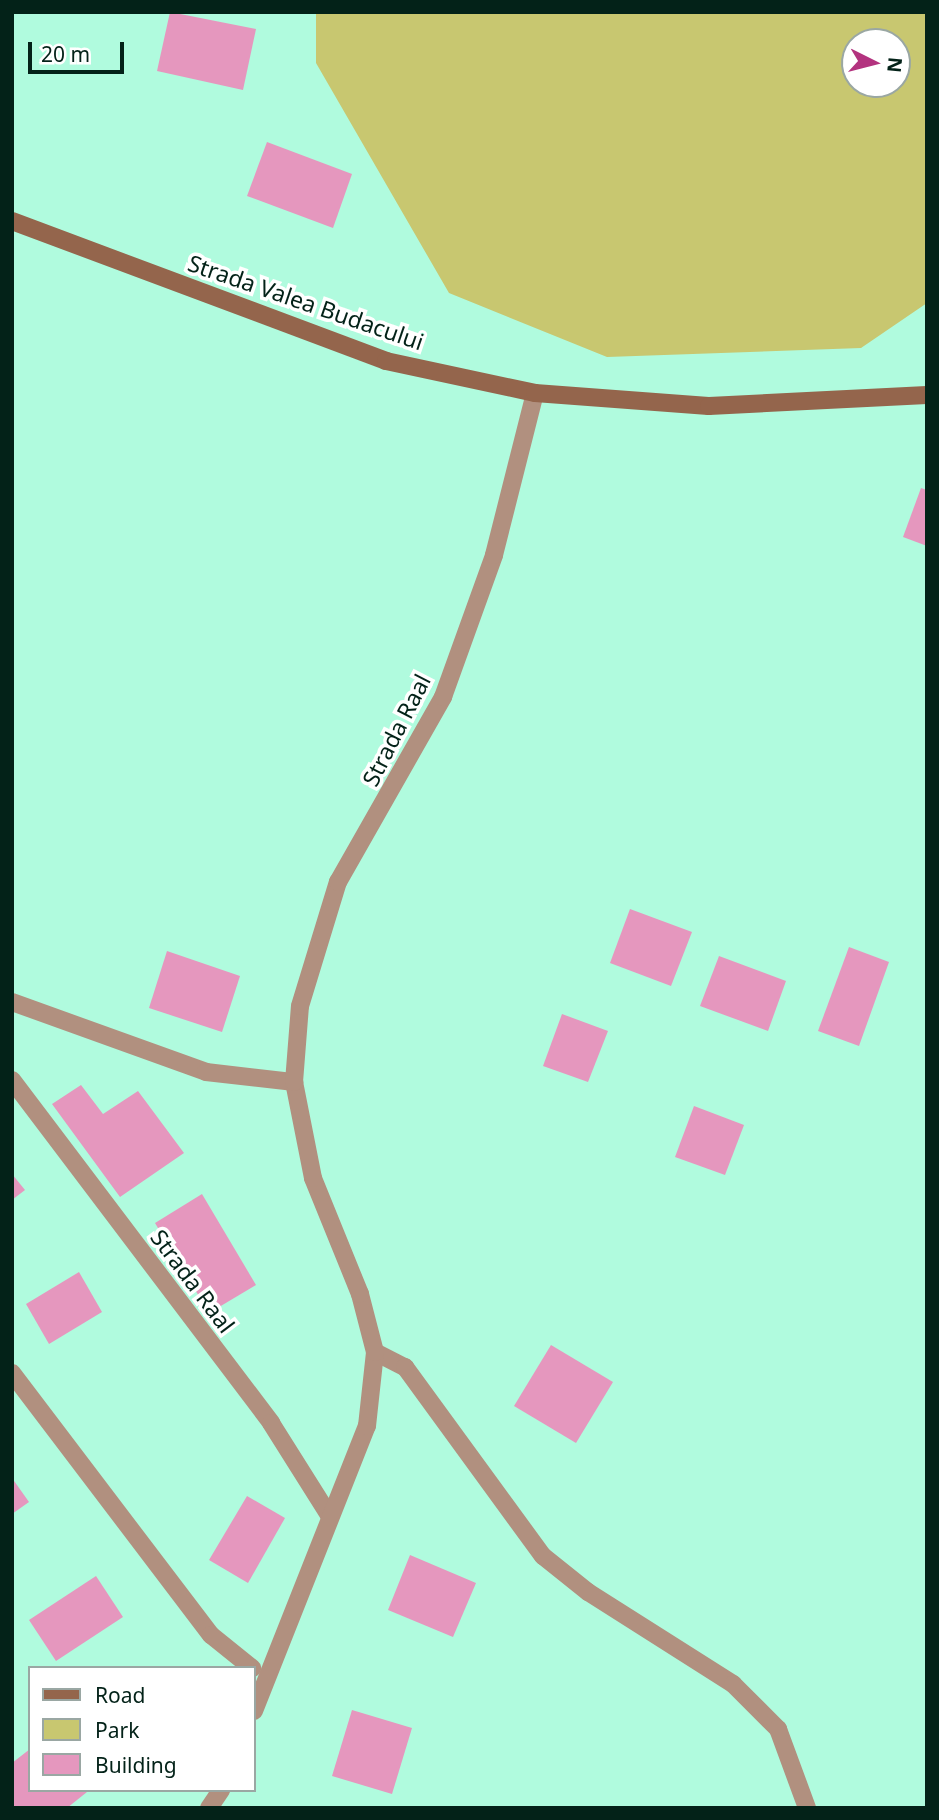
<!DOCTYPE html>
<html>
<head>
<meta charset="utf-8">
<style>
  body { margin:0 }
  #map { position:relative; width:939px; height:1820px; overflow:hidden; background:#b0fbde; font-family:"Noto Sans",sans-serif }
  div>[style] { position:absolute }
  .green>* { inset:0; background:#c8c770 }
  .building>* { inset:0; background:#e597be }
  .minor>* { height:18px; margin:-9px; padding:0 9px; transform-origin:9px; border-radius:9px; background:#b1907f }
  .secondary>* { height:18px; margin:-9px; padding:0 9px; transform-origin:9px; border-radius:9px; background:#94654c }
  span { translate:-50% -50%; white-space:nowrap; text-align:center; line-height:1.15; -webkit-text-stroke:7px #fff; paint-order:stroke }
  .street-label { font-size:23px; color:#032218 }
  .frame { position:absolute; inset:0; border:14px solid #032218; pointer-events:none }
  .legend { position:absolute; left:28px; top:1666px; width:228px; height:126px; box-sizing:border-box; background:#fff; border:2px solid #9aa7a3; margin:0; padding:9px 12px; list-style:none; font-size:21px; color:#032218 }
  .legend li { display:flex; align-items:center; gap:14px; height:35px }
  .legend b { width:35px; border:2px solid #9aa7a3 }
  .north { position:absolute; left:841px; top:28px; width:70px; height:70px; box-sizing:border-box; background:#fff; border:2px solid #9aa7a3; border-radius:50%; rotate:96deg; font-size:19px; font-weight:700; line-height:28px; text-align:center; color:#032218 }
  .north::after { content:''; display:block; margin:auto; width:24px; height:32px; background:#b3337f; clip-path:polygon(50% 0,100% 100%,50% 72%,0 100%) }
  .scale { position:absolute; left:28px; top:42px; width:96px; height:32px; box-sizing:border-box; border:4px solid #032218; border-top:0; padding-left:9px; font-size:21px; line-height:24px; white-space:nowrap; color:#032218; -webkit-text-stroke:5px #fff; paint-order:stroke }
</style>
</head>
<body>
<div id="map">
  <div class="green">
    <i style="clip-path:polygon(evenodd,316px 12px,927px 12px,927px 303px,861px 348px,607px 357px,449px 293px,316px 63px,316px 12px,855px 42px,897px 42px,897px 84px,855px 84px,855px 42px)"></i>
  </div>
  <div class="building">
    <i style="clip-path:polygon(170px 12px,256px 29px,243px 90px,157px 71px)"></i>
    <i style="clip-path:polygon(267px 142px,352px 174px,333px 228px,247px 196px)"></i>
    <i style="clip-path:polygon(921px 488px,927px 490px,927px 546px,903px 537px)"></i>
    <i style="clip-path:polygon(630px 909px,692px 932px,671px 986px,610px 963px)"></i>
    <i style="clip-path:polygon(849px 947px,889px 962px,859px 1046px,818px 1031px)"></i>
    <i style="clip-path:polygon(167px 951px,240px 976px,222px 1032px,149px 1008px)"></i>
    <i style="clip-path:polygon(719px 956px,786px 981px,768px 1031px,700px 1006px)"></i>
    <i style="clip-path:polygon(562px 1014px,608px 1031px,588px 1082px,543px 1066px)"></i>
    <i style="clip-path:polygon(81px 1085px,103px 1114px,138px 1091px,184px 1153px,120px 1197px,52px 1104px)"></i>
    <i style="clip-path:polygon(694px 1106px,744px 1125px,725px 1175px,675px 1157px)"></i>
    <i style="clip-path:polygon(12px 1174px,25px 1190px,12px 1200px)"></i>
    <i style="clip-path:polygon(202px 1194px,256px 1285px,209px 1313px,155px 1223px)"></i>
    <i style="clip-path:polygon(79px 1272px,102px 1312px,49px 1344px,26px 1304px)"></i>
    <i style="clip-path:polygon(551px 1345px,613px 1382px,576px 1443px,514px 1406px)"></i>
    <i style="clip-path:polygon(12px 1478px,29px 1502px,12px 1514px)"></i>
    <i style="clip-path:polygon(247px 1496px,285px 1518px,248px 1583px,209px 1560px)"></i>
    <i style="clip-path:polygon(410px 1555px,476px 1583px,453px 1637px,388px 1610px)"></i>
    <i style="clip-path:polygon(96px 1576px,123px 1617px,56px 1661px,29px 1620px)"></i>
    <i style="clip-path:polygon(352px 1710px,412px 1728px,392px 1794px,332px 1776px)"></i>
    <i style="clip-path:polygon(30px 1749px,30px 1790px,87px 1792px,67px 1808px,12px 1808px,12px 1763px)"></i>
  </div>
  <div class="minor">
    <i style="left:12px;top:1002px;width:206px;rotate:19.8deg"></i>
    <i style="left:206px;top:1072px;width:89px;rotate:6.5deg"></i>
    <i style="left:12px;top:1080px;width:430px;rotate:52.9deg"></i>
    <i style="left:271px;top:1423px;width:109px;rotate:57.8deg"></i>
    <i style="left:375px;top:1352px;width:34px;rotate:27deg"></i>
    <i style="left:405px;top:1367px;width:234px;rotate:53.9deg"></i>
    <i style="left:543px;top:1556px;width:58px;rotate:38.7deg"></i>
    <i style="left:588px;top:1592px;width:172px;rotate:32.4deg"></i>
    <i style="left:733px;top:1684px;width:64px;rotate:45deg"></i>
    <i style="left:778px;top:1729px;width:84px;rotate:69.8deg"></i>
    <i style="left:12px;top:1373px;width:329px;rotate:52.8deg"></i>
    <i style="left:211px;top:1635px;width:53px;rotate:38.8deg"></i>
    <i style="left:254px;top:1711px;width:307px;rotate:-68.4deg"></i>
    <i style="left:367px;top:1426px;width:74px;rotate:-83.8deg"></i>
    <i style="left:375px;top:1352px;width:60px;rotate:-104.5deg"></i>
    <i style="left:360px;top:1294px;width:125px;rotate:-112.1deg"></i>
    <i style="left:313px;top:1178px;width:98px;rotate:-101.2deg"></i>
    <i style="left:294px;top:1082px;width:76px;rotate:-85.5deg"></i>
    <i style="left:300px;top:1006px;width:130px;rotate:-73deg"></i>
    <i style="left:338px;top:882px;width:213px;rotate:-60.4deg"></i>
    <i style="left:443px;top:697px;width:151px;rotate:-70.2deg"></i>
    <i style="left:494px;top:555px;width:167px;rotate:-75.8deg"></i>
    <i style="left:209px;top:1808px;width:22px;rotate:-56deg"></i>
  </div>
  <div class="secondary">
    <i style="left:12px;top:221px;width:399px;rotate:20.5deg"></i>
    <i style="left:386px;top:361px;width:152px;rotate:12.1deg"></i>
    <i style="left:535px;top:393px;width:174px;rotate:4.3deg"></i>
    <i style="left:709px;top:406px;width:218px;rotate:-2.9deg"></i>
  </div>
  <div class="street-label">
    <span style="left:306px;top:302px;rotate:19deg">Strada Valea Budacului</span>
    <span style="left:396px;top:730px;rotate:-63deg">Strada Raal</span>
    <span style="left:193px;top:1281px;rotate:53deg">Strada Raal</span>
  </div>
  <div class="frame"></div>
  <ul class="legend">
  <li><b style="height:9px;background:#94654c"></b>Road</li>
  <li><b style="height:19px;background:#c8c770"></b>Park</li>
  <li><b style="height:19px;background:#e597be"></b>Building</li>
  </ul>
  <div class="north">N</div>
  <div class="scale">20 m</div>
</div>
</body>
</html>
